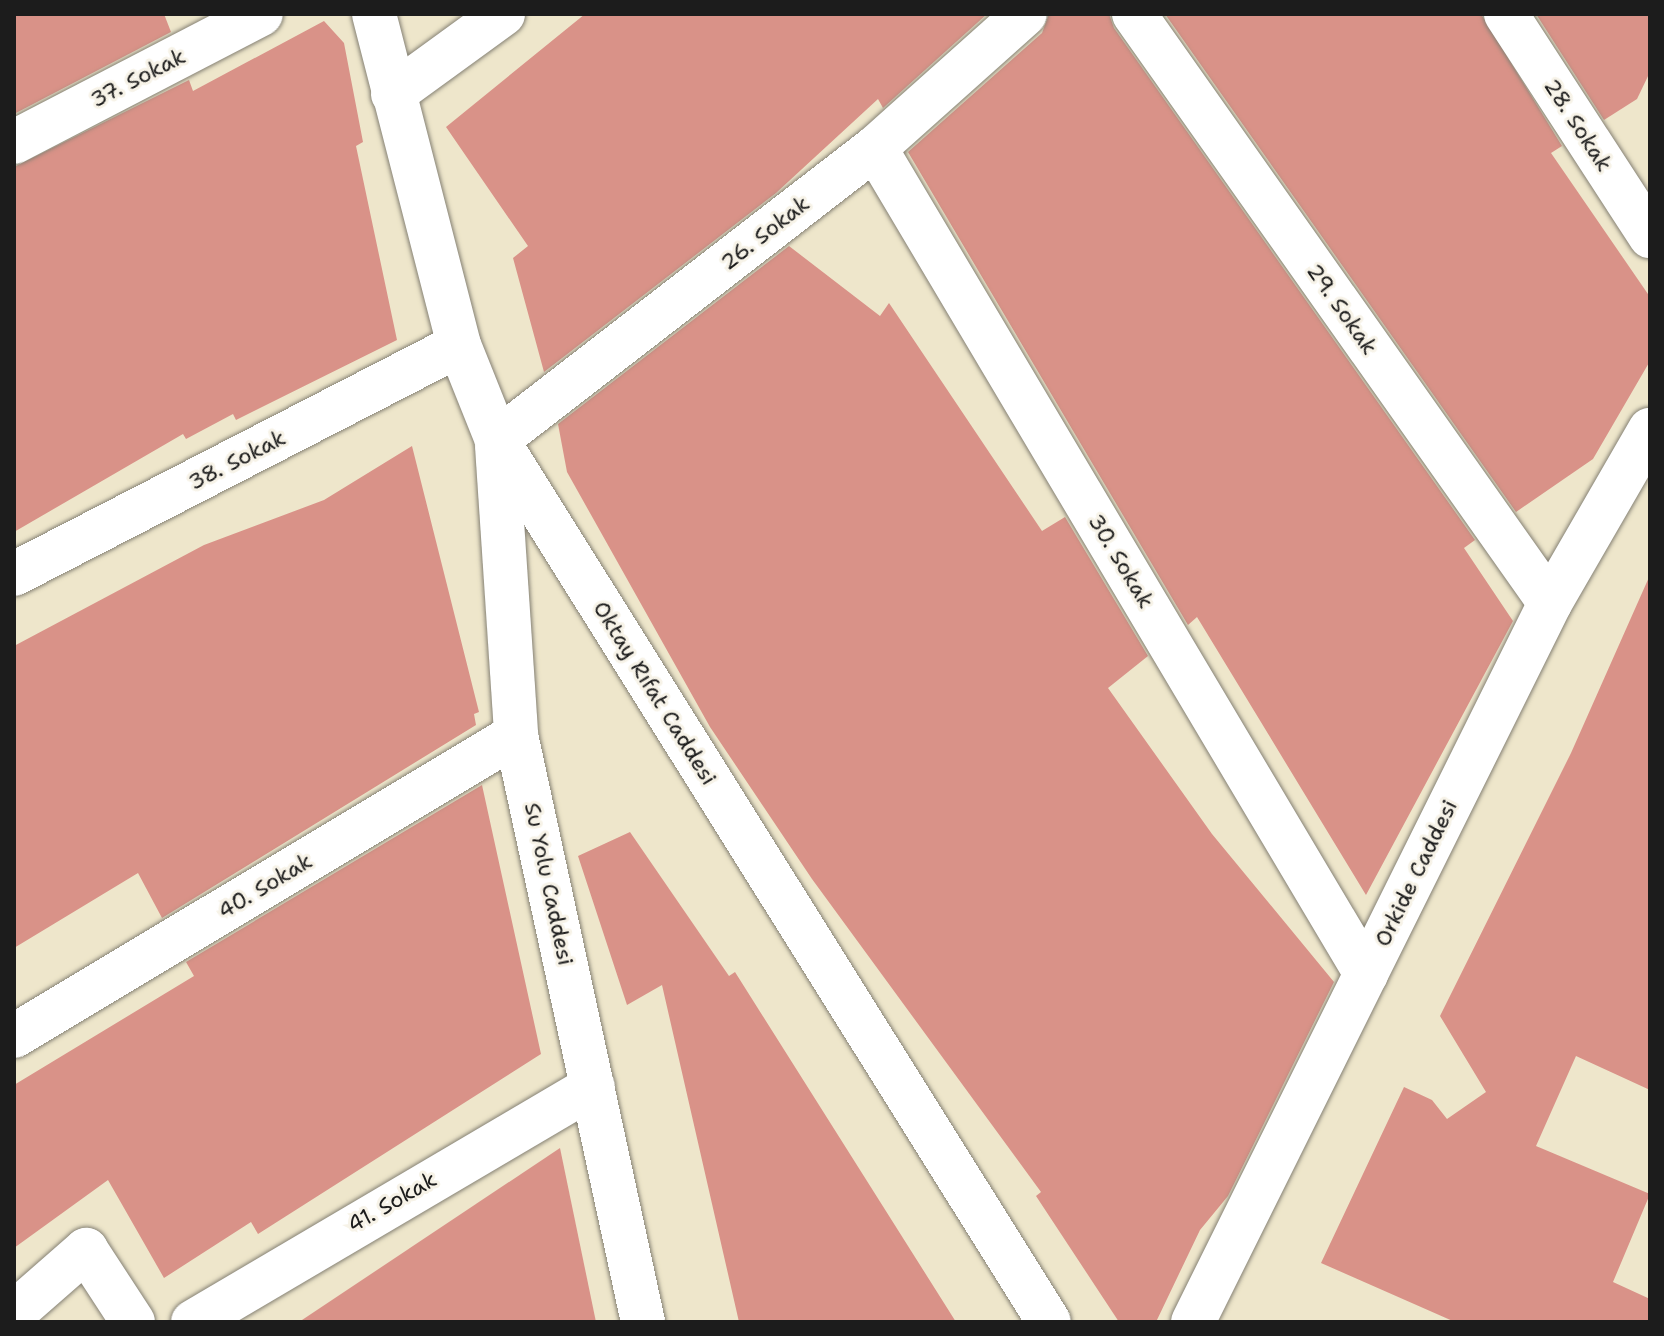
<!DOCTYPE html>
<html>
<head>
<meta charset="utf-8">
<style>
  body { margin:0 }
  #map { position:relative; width:1664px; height:1336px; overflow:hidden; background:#eee6cb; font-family:"Shantell Sans",sans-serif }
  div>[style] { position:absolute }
  .building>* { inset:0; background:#d99288 }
  .roads { filter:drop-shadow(0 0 2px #858174) drop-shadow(0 0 2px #858174) }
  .minor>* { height:44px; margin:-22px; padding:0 22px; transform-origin:22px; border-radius:22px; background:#fff }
  .tertiary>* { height:44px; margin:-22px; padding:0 22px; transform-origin:22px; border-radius:22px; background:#fff }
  span { translate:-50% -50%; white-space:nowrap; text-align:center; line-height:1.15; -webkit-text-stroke:6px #f7f3e8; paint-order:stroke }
  .street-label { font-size:22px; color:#1c1c1c }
  .frame { position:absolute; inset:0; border:16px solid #1c1c1c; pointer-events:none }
</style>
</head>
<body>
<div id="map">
  <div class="building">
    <i style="clip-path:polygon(14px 14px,164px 14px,171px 32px,14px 114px)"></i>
    <i style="clip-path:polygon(585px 14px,987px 14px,883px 108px,878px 99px,776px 193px,544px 372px,513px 258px,528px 246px,446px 127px)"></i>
    <i style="clip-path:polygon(1049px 14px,1109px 14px,1114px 28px,1475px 540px,1464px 548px,1513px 621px,1366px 895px,1197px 617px,1188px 625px,908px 152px,1042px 33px)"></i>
    <i style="clip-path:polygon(1165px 14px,1481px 14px,1562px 146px,1551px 153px,1650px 297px,1650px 361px,1593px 459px,1516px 512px)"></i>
    <i style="clip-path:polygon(1536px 14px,1650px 14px,1650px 72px,1637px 99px,1604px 120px)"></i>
    <i style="clip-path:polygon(324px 21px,344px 43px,363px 142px,356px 146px,397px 340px,236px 420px,233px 414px,186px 439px,183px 434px,14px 532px,14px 167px,189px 80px,193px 91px)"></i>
    <i style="clip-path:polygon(789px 246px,880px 316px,889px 303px,1042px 531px,1065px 517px,1148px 656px,1108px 688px,1212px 834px,1334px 982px,1228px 1196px,1200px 1230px,1156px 1322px,1119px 1322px,1036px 1196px,1041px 1192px,812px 879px,710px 727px,567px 472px,558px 424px)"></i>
    <i style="clip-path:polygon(412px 446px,479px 712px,474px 714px,476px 725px,162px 918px,138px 873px,14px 948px,14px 646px,204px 545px,324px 500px)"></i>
    <i style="clip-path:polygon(1650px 575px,1650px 1090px,1576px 1056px,1536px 1146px,1650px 1194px,1613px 1282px,1650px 1299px,1650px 1322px,1455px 1322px,1321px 1263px,1404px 1087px,1432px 1100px,1447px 1119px,1486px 1092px,1440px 1016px,1571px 753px)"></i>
    <i style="clip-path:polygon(482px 785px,541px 1054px,258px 1234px,251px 1222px,164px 1278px,108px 1180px,14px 1248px,14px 1085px,194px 976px,186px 962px)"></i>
    <i style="clip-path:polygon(630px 832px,729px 976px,735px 972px,956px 1322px,739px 1322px,662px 985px,627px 1005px,578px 856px)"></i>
    <i style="clip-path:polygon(560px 1148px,596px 1322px,299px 1322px)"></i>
  </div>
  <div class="roads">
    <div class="minor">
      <i style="left:374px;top:14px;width:342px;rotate:75.6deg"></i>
      <i style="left:459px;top:345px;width:102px;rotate:68.2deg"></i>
      <i style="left:497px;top:440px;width:1040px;rotate:57.96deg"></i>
      <i style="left:1134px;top:14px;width:721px;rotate:54.77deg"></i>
      <i style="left:1506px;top:14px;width:265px;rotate:57deg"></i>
      <i style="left:393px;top:94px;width:136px;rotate:-36deg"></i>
      <i style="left:14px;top:142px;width:278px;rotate:-27.4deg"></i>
      <i style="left:875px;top:148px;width:961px;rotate:59.27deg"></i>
      <i style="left:497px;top:440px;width:478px;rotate:-37.7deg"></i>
      <i style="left:875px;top:148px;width:201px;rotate:-41.8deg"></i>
      <i style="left:497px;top:446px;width:290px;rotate:86.2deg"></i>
      <i style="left:516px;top:735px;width:601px;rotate:77.79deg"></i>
      <i style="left:14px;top:574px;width:500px;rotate:-27.23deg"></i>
      <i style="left:14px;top:1036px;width:585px;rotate:-30.95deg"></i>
      <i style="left:14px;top:1313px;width:96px;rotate:-41.2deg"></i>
      <i style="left:86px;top:1250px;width:86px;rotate:56.9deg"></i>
      <i style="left:193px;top:1322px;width:464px;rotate:-30.5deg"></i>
    </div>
    <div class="tertiary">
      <i style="left:1193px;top:1322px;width:803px;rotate:-63.59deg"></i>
      <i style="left:1550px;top:603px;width:200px;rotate:-60deg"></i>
    </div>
  </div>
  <div class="street-label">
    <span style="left:138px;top:78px;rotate:-27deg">37. Sokak</span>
    <span style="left:1578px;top:125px;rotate:57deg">28. Sokak</span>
    <span style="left:765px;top:233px;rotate:-38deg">26. Sokak</span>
    <span style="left:1342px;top:309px;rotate:55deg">29. Sokak</span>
    <span style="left:237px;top:460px;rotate:-27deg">38. Sokak</span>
    <span style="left:1121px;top:561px;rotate:59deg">30. Sokak</span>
    <span style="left:655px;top:693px;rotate:58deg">Oktay Rıfat Caddesi</span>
    <span style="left:1416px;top:873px;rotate:-64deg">Orkide Caddesi</span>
    <span style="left:549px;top:884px;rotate:78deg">Su Yolu Caddesi</span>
    <span style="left:265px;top:886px;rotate:-31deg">40. Sokak</span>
    <span style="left:392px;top:1202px;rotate:-30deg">41. Sokak</span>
  </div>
  <div class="frame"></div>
</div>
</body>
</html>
